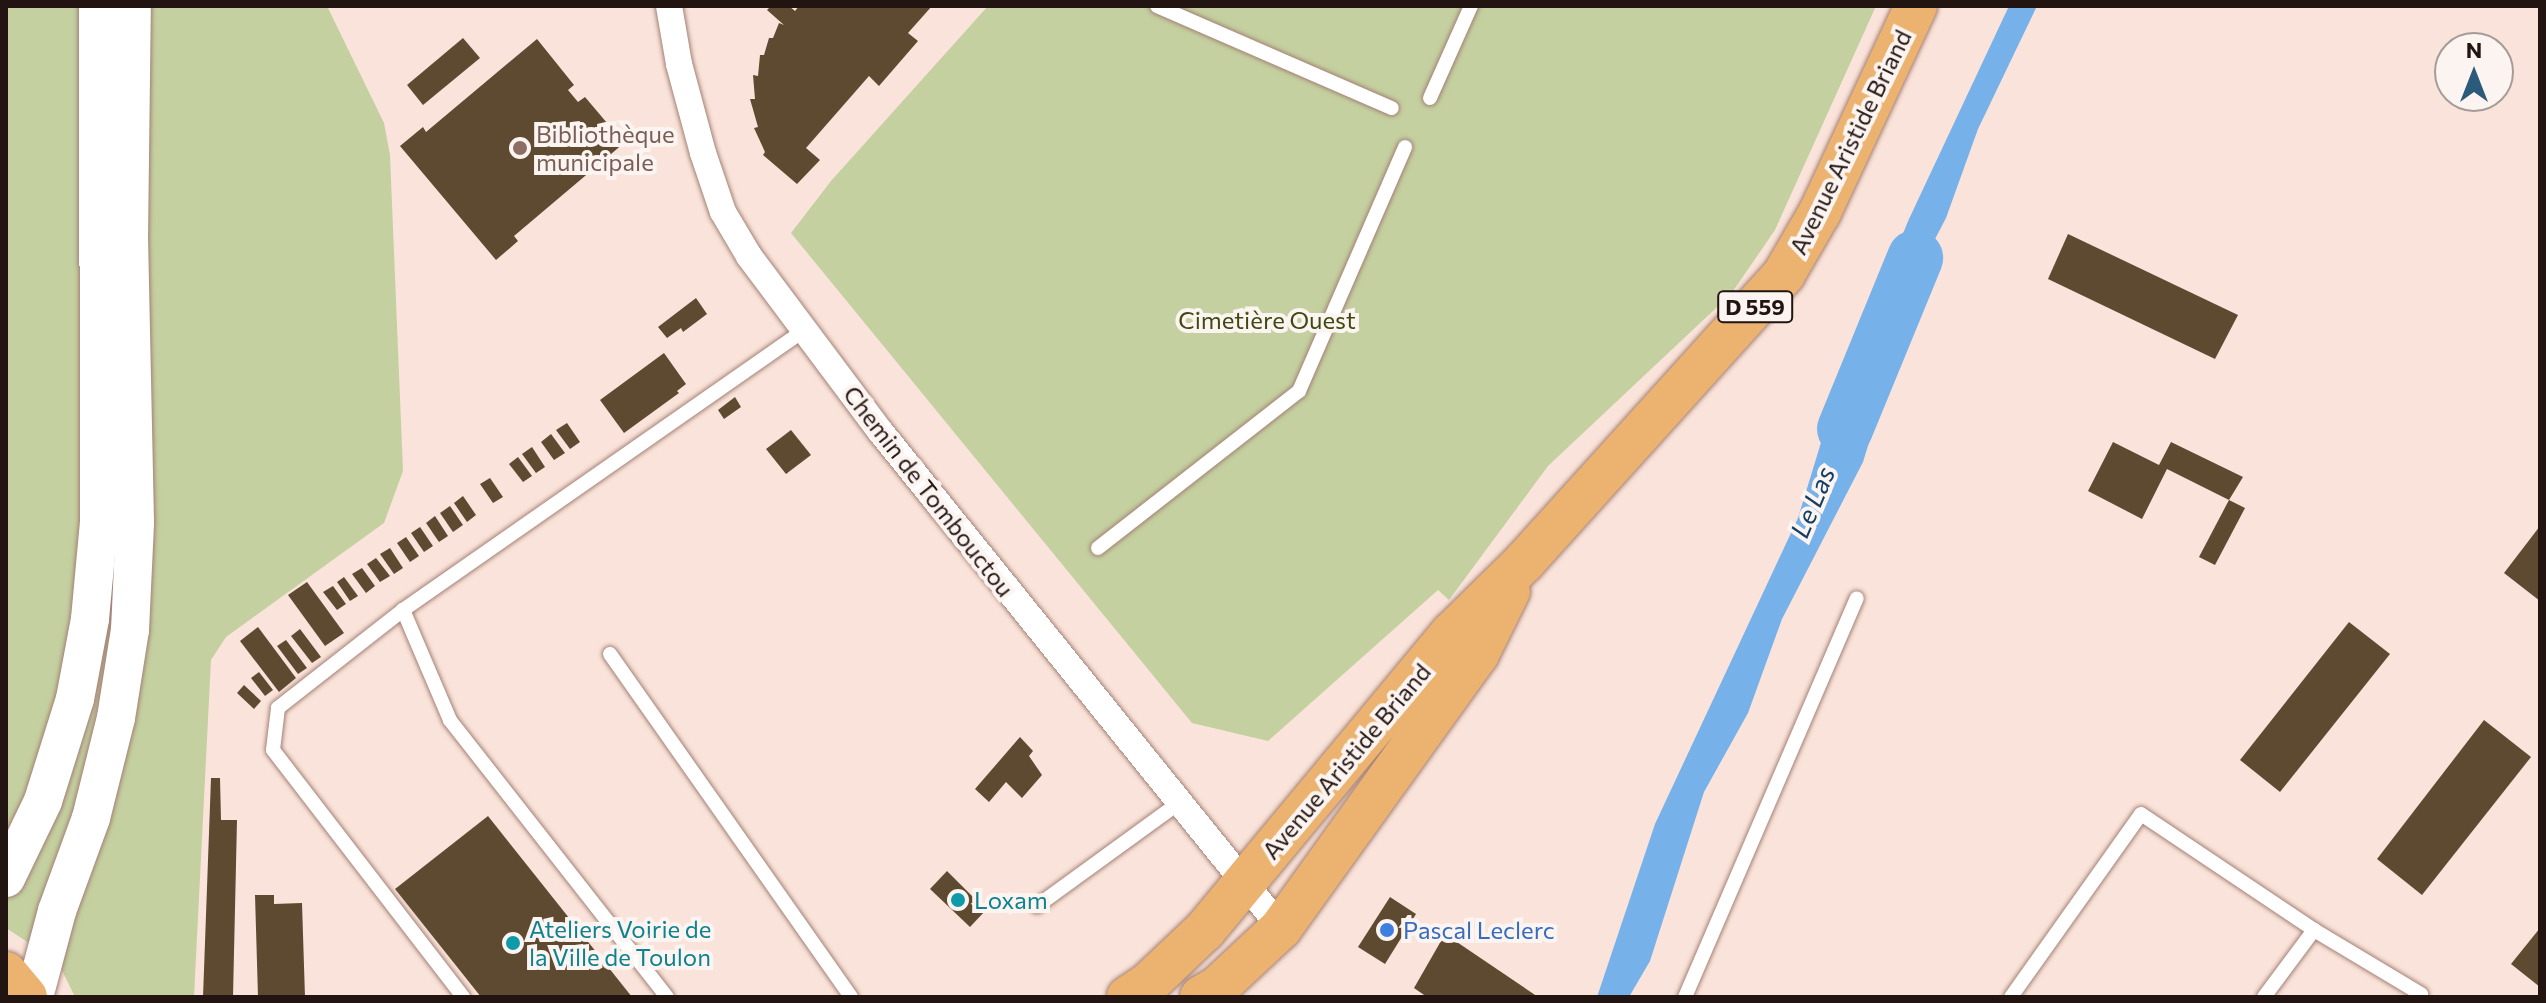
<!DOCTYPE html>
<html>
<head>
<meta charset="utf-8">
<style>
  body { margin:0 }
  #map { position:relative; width:2546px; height:1003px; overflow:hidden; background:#fae3da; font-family:Commissioner,sans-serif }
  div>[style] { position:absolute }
  .green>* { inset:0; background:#c4d0a0 }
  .water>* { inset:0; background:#76b1ea }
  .river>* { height:56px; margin:-28px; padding:0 28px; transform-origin:28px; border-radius:28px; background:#76b1ea }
  .building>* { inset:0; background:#5e4a30 }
  .roads { filter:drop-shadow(0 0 2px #a48175) drop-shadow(0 0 2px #a48175) }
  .service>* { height:14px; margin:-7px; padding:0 7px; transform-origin:7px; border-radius:7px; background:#fff }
  .minor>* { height:26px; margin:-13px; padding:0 13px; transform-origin:13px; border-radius:13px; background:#fff }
  .secondary>* { height:38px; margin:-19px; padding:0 19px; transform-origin:19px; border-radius:19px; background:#fff }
  .primary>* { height:42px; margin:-21px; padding:0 21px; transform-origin:21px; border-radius:21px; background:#ebb270 }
  .dots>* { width:22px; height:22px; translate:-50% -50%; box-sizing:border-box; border:4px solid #fcf4f1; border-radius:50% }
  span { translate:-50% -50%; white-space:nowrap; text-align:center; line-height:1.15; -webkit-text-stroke:8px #fcf4f1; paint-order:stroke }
  .shield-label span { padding:2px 6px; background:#fcf4f1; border:2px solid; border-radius:6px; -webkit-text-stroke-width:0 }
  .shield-label { font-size:22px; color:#221511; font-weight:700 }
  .education-label { font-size:24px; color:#785e54 }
  .left { translate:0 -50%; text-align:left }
  .street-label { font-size:24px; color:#221511 }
  .park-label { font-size:24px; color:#3e4910 }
  .culture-label { font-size:24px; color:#0d838f }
  .shop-label { font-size:24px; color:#366cbe }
  .water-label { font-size:26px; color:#143f64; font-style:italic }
  .frame { position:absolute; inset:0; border:8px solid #221511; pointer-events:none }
  .north { position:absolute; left:2434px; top:32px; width:80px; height:80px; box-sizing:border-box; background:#fcf4f1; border:2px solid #a59b97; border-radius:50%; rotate:0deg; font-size:22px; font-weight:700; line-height:32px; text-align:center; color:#221511 }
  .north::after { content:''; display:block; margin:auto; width:28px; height:36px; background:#2c5a7a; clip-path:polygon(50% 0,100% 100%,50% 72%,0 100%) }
</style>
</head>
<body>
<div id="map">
  <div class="green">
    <i style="clip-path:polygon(6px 6px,327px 6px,384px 123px,390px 155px,403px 471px,384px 523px,226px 637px,211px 660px,194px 997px,75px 997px,58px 962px,6px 928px)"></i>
    <i style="clip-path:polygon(988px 6px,1876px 6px,1775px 230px,1731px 294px,1548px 466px,1449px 600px,1438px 590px,1268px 741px,1192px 723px,791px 233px,831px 181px)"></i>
  </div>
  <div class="water">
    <i style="clip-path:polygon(2009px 6px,2037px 6px,1978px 129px,1946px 218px,1922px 264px,1897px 334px,1866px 323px,1909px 219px)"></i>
    <i style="clip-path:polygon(1857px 352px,1893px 365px,1863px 462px,1782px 619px,1748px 713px,1704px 792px,1650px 961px,1629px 997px,1597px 997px,1655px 824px,1798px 518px,1823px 436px)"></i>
  </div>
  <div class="river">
    <i style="left:1845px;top:429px;width:185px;rotate:-67.7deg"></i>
  </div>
  <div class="building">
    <i style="clip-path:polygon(771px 6px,789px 6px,795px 11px,799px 6px,932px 6px,908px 33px,918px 41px,879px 86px,869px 76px,806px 148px,820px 160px,797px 184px,763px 155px,765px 152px,754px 128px,758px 127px,750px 99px,755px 99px,753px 75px,758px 76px,760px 55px,764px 55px,769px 38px,773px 38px,779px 23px,784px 25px,767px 10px)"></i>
    <i style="clip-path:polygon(463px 38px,480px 58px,423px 105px,407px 85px)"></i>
    <i style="clip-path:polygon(537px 39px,574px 85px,568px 90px,578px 102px,585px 97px,624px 143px,514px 236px,518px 241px,496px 260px,400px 146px,423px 127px,426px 132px)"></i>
    <i style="clip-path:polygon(2068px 234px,2238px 315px,2215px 359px,2048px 279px)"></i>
    <i style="clip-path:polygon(696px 298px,707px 314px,683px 332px,681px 328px,667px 338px,658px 327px)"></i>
    <i style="clip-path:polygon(664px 353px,686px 384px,677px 391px,679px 393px,624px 433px,600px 400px)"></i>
    <i style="clip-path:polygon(735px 397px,741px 407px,724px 419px,718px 410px)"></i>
    <i style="clip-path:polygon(567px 423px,580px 442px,570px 449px,556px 430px)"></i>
    <i style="clip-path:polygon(791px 430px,811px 455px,786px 474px,766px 449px)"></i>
    <i style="clip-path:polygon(551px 434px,565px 453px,554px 460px,541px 442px)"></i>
    <i style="clip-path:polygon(2113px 442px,2159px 465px,2171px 442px,2243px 477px,2229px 500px,2167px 469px,2142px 519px,2088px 491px)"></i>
    <i style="clip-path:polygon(532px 447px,545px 467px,536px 473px,522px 454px)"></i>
    <i style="clip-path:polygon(518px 457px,532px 476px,523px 482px,509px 464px)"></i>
    <i style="clip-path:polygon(490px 478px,503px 497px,493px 503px,480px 484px)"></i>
    <i style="clip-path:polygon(463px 496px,476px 515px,467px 522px,454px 503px)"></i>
    <i style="clip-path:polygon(2229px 500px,2245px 508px,2215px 565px,2199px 557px)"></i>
    <i style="clip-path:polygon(450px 506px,463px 525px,453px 532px,440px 513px)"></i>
    <i style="clip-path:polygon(435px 516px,448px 536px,439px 542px,426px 523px)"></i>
    <i style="clip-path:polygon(2540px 526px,2540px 601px,2504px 573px)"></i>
    <i style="clip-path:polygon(420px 527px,433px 546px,424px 552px,411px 533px)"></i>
    <i style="clip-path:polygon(406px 537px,419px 556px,410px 562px,397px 543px)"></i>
    <i style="clip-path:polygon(390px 548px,403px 568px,394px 574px,380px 554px)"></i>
    <i style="clip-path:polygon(376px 558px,390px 576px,380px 582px,367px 564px)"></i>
    <i style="clip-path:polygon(362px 568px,375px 586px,366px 593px,352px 574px)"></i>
    <i style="clip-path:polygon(344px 577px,358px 596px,350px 601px,337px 582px)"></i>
    <i style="clip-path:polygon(307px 582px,344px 633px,325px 646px,288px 595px)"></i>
    <i style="clip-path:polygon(333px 586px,346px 604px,337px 610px,323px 592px)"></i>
    <i style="clip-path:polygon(2349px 622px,2390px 654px,2280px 792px,2240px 760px)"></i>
    <i style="clip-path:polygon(258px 627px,296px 678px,279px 692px,240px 641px)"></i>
    <i style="clip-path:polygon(300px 629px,321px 657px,312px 663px,291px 636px)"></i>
    <i style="clip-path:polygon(286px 640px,307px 668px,298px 674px,277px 646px)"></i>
    <i style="clip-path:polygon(259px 672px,273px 690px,265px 696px,251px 678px)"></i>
    <i style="clip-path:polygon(244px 685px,261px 701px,254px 709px,237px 693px)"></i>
    <i style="clip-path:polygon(2484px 720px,2531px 757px,2422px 895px,2377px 859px)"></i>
    <i style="clip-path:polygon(1020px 737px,1033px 751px,1029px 756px,1042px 775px,1022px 798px,1006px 782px,989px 802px,975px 789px)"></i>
    <i style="clip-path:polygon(211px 778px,220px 778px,221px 820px,237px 820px,233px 997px,203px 997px)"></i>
    <i style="clip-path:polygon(488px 816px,632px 997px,481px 997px,395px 889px)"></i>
    <i style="clip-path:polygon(947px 871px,986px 910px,970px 927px,930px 889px)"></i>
    <i style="clip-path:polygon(255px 895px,274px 895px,274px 904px,302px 903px,305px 997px,258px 997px)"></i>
    <i style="clip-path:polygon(1390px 897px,1416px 914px,1385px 964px,1358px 947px)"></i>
    <i style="clip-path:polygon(2540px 928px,2540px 987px,2511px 964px)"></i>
    <i style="clip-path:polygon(1445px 934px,1538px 997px,1427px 997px,1414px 988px)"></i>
  </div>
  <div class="roads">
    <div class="service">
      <i style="left:1157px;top:6px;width:256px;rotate:23.5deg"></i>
      <i style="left:1430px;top:98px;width:101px;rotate:-66deg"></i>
      <i style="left:1098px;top:548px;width:255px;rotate:-38deg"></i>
      <i style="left:1299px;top:391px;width:266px;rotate:-66.5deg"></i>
      <i style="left:403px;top:610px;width:159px;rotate:141.9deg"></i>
      <i style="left:278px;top:708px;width:42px;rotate:96.8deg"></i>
      <i style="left:273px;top:750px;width:312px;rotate:52.4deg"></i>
      <i style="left:610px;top:654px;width:419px;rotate:54.9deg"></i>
      <i style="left:1037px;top:906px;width:175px;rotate:-36deg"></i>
      <i style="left:667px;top:997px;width:352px;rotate:-128.1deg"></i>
      <i style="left:450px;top:720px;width:120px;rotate:-113.1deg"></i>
      <i style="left:403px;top:610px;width:489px;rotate:-34.9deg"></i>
      <i style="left:1685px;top:997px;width:434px;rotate:-66.7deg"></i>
      <i style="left:2011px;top:997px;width:224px;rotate:-54.6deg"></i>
      <i style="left:2141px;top:814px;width:208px;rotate:33.8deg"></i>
      <i style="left:2314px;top:930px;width:125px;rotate:30.9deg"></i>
      <i style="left:2264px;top:997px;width:84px;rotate:-53.3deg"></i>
    </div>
    <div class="minor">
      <i style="left:669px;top:6px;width:59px;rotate:80.2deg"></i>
      <i style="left:679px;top:64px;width:92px;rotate:74.9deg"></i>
      <i style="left:703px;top:153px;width:62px;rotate:71.3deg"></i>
      <i style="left:723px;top:212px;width:51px;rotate:59.4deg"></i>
      <i style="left:749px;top:256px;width:219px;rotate:53.2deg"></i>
      <i style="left:880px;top:431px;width:639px;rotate:51.1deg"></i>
    </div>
    <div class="secondary">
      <i style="left:6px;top:878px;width:85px;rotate:-64.3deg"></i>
      <i style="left:43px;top:801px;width:107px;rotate:-72.6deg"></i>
      <i style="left:75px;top:699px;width:81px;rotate:-79.4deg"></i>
      <i style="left:90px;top:619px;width:97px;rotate:-84.7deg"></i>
      <i style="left:99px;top:522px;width:516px;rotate:-90.11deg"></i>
      <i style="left:34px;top:997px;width:89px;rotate:-75deg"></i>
      <i style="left:57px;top:911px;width:99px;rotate:-69.9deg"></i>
      <i style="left:91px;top:818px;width:103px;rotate:-76deg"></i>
      <i style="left:116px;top:718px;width:89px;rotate:-81deg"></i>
      <i style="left:130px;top:630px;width:108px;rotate:-87.3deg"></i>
      <i style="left:135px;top:522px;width:282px;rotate:-91.2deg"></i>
      <i style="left:129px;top:240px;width:234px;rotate:-89.3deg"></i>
    </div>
    <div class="primary">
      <i style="left:6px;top:973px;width:31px;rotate:50deg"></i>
      <i style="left:1128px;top:997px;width:24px;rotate:-33deg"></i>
      <i style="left:1148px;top:984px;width:79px;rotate:-43.5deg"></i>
      <i style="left:1205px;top:930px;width:386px;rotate:-50.3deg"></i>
      <i style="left:1452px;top:633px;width:101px;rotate:-44.6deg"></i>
      <i style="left:1524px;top:562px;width:388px;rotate:-47.9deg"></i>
      <i style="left:1784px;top:274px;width:72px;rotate:-59.9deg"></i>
      <i style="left:1820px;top:212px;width:227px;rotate:-65deg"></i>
      <i style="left:1201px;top:997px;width:20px;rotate:-30deg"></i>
      <i style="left:1218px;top:987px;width:86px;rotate:-43.1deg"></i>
      <i style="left:1281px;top:928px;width:337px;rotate:-54.3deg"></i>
      <i style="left:1478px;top:654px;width:70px;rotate:-63.8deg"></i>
    </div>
  </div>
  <div class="dots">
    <i style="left:520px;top:148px;background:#8d6e63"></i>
    <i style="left:958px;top:900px;background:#0f9aa8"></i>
    <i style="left:1387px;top:930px;background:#3f7fe0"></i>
    <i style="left:513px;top:943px;background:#0f9aa8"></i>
  </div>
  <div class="shield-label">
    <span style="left:1755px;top:307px">D 559</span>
  </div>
  <div class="education-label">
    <span class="left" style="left:536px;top:148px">Bibliothèque<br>municipale</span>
  </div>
  <div class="street-label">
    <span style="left:1850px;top:142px;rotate:-64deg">Avenue Aristide Briand</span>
    <span style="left:929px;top:491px;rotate:52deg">Chemin de Tombouctou</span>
    <span style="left:1346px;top:761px;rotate:-50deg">Avenue Aristide Briand</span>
  </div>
  <div class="park-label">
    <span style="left:1267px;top:320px">Cimetière Ouest</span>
  </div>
  <div class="culture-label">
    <span class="left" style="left:974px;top:900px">Loxam</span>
    <span class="left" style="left:529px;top:943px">Ateliers Voirie de<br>la Ville de Toulon</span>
  </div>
  <div class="shop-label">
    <span class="left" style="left:1403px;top:930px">Pascal Leclerc</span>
  </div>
  <div class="water-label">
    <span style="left:1812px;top:502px;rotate:-67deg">Le Las</span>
  </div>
  <div class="frame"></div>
  <div class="north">N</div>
</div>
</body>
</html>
